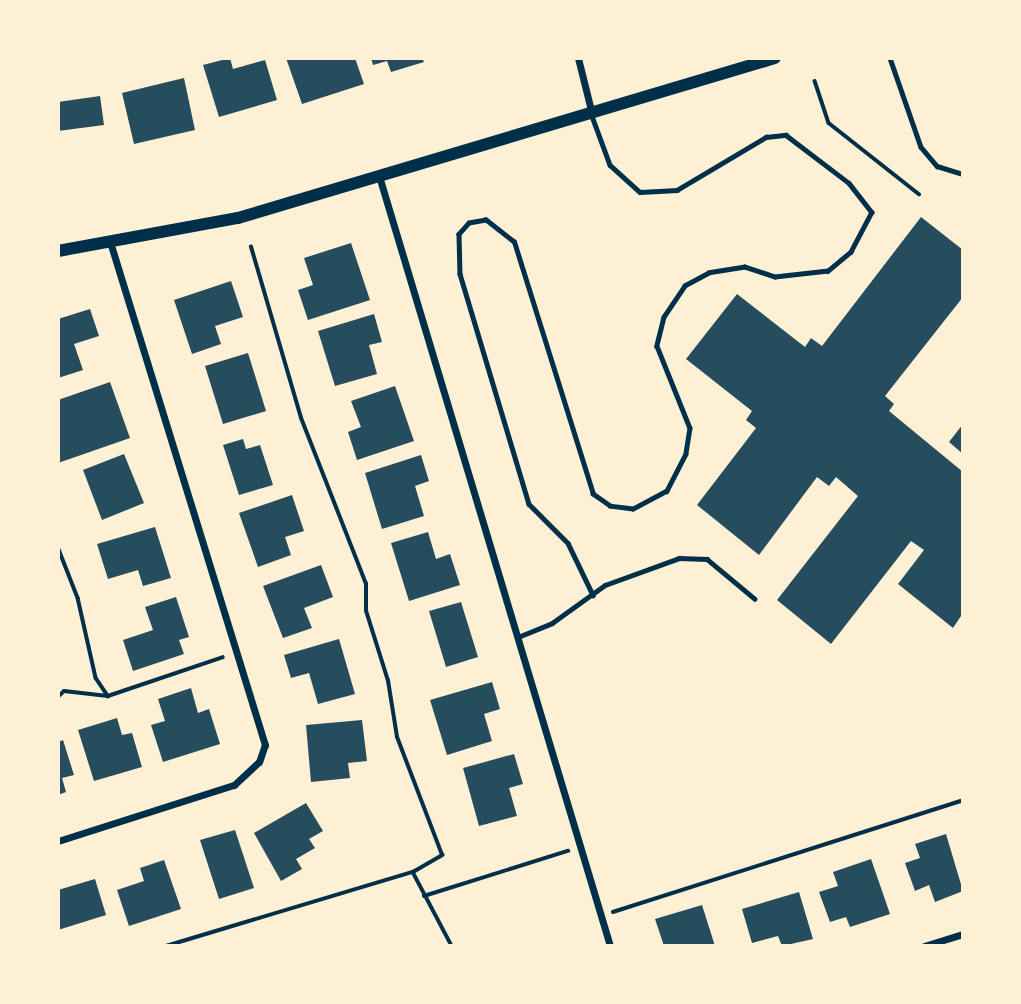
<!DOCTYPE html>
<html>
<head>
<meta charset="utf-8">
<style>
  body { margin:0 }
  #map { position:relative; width:1021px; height:1004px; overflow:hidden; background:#fdf0d5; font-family:Barlow,sans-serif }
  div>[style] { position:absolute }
  .building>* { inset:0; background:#264d5e }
  .path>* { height:3.5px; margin:-1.75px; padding:0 1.75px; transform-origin:1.75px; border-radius:1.75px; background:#003049 }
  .service>* { height:4.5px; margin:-2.25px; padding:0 2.25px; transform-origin:2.25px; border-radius:2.25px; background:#003049 }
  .minor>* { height:7px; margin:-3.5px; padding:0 3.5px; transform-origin:3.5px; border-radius:3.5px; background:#003049 }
  .tertiary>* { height:12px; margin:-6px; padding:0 6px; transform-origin:6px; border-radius:6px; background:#003049 }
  span { translate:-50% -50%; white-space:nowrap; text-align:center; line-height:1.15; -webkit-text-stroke:5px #fdf0d5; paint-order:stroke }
  .frame { position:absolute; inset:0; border:60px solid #fdf0d5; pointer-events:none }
</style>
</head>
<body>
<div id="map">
  <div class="building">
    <i style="clip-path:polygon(230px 58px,233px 69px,265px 60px,277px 100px,219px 117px,203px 65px)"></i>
    <i style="clip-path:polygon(286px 58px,355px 58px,364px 84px,302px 104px)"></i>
    <i style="clip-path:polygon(371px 58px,422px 58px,424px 62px,391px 72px,387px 61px,373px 65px)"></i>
    <i style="clip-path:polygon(184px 78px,195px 130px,134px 144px,122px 93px)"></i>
    <i style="clip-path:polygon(100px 96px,104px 125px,58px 131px,58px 102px)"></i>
    <i style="clip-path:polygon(921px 217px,963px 250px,963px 297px,885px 396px,894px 404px,889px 411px,963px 472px,963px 613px,953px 628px,898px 584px,924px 550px,911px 541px,831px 644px,777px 600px,858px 496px,836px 477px,829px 486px,817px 477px,759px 555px,697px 505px,756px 428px,746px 420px,752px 411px,686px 359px,737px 294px,805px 347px,811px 338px,822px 346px)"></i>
    <i style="clip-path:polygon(351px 243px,370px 300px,308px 320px,298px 290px,313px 285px,304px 258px)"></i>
    <i style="clip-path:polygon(231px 281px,243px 317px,215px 326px,221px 344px,192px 354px,174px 300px)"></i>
    <i style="clip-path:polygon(90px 309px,99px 336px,74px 344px,83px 370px,58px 378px,58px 319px)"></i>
    <i style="clip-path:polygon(374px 314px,382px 342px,369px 345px,377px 374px,335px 386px,318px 331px)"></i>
    <i style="clip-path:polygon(248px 353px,266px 411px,223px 424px,205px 366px)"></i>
    <i style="clip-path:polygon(110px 382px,130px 438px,58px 463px,58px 400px)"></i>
    <i style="clip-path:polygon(395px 386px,414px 441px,357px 460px,348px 432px,361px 427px,351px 401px)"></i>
    <i style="clip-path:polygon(963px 424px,963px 454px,949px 442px)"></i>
    <i style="clip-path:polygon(243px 439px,246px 449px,260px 445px,273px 485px,239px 495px,223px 445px)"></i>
    <i style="clip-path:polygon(124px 454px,144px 503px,102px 520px,83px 470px)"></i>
    <i style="clip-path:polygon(421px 455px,429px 481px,415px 486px,424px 516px,382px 529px,365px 473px)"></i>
    <i style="clip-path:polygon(292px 495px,304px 531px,285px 537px,291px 555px,258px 567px,239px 513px)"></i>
    <i style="clip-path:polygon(155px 527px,171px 578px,143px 586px,138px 570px,108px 579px,97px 544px)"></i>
    <i style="clip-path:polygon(428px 532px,436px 559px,450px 554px,460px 585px,409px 601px,391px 543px)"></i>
    <i style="clip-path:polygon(321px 565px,333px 597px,304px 608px,312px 628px,283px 638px,263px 586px)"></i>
    <i style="clip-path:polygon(176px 597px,189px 637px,179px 640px,184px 654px,133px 671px,123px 640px,153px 630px,145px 607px)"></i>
    <i style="clip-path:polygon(461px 602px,478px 657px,446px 667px,429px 611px)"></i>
    <i style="clip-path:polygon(339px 639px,355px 694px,318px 704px,309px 673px,291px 678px,284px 655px)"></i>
    <i style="clip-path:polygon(492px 682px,500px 709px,484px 714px,492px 741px,447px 755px,430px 700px)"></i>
    <i style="clip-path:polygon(191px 688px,198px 713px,209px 709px,220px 744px,163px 762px,151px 725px,165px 721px,158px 699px)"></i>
    <i style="clip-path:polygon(117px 718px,122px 735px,132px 733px,142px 767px,94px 781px,78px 730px)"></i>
    <i style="clip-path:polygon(362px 720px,367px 761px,348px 763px,350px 778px,311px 782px,306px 725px)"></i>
    <i style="clip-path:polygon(63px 740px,74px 775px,62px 778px,66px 792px,58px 795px,58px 742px)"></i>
    <i style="clip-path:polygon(514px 754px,523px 784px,509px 788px,517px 816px,479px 826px,463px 768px)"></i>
    <i style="clip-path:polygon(306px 803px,323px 831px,309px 839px,315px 848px,296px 859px,302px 869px,281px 881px,254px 833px)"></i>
    <i style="clip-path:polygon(235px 830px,254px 888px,219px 899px,200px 840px)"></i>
    <i style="clip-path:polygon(946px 834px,963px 891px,935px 902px,929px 885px,915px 891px,905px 863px,920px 858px,915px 844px)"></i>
    <i style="clip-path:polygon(871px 859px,890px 914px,850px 927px,846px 917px,830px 922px,819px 892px,838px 886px,833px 872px)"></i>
    <i style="clip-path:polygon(164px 860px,181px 909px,129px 926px,117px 890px,144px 881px,140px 868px)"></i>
    <i style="clip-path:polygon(95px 879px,106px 915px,58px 930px,58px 890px)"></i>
    <i style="clip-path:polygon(799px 892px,813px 939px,782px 946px,778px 936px,752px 943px,742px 909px)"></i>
    <i style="clip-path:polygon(702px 905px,715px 946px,664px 946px,655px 919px)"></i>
  </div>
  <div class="path">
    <i style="left:815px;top:81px;width:44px;rotate:71.6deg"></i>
    <i style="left:829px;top:123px;width:115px;rotate:38.3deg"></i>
    <i style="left:58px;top:547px;width:55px;rotate:68.6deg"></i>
    <i style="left:78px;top:598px;width:82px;rotate:77.3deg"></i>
    <i style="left:96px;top:678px;width:22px;rotate:56deg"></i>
    <i style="left:58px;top:697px;width:8px;rotate:-45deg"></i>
    <i style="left:64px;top:691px;width:44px;rotate:6.5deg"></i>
    <i style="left:108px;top:696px;width:121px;rotate:-18.7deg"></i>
    <i style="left:413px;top:872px;width:84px;rotate:62.2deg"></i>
    <i style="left:424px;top:896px;width:151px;rotate:-17.4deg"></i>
    <i style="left:613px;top:912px;width:367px;rotate:-17.7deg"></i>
    <i style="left:166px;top:946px;width:258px;rotate:-16.7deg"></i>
    <i style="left:413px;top:872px;width:34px;rotate:-30deg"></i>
    <i style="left:442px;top:855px;width:126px;rotate:-110.9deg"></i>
    <i style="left:397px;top:737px;width:57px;rotate:-99.1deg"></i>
    <i style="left:388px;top:681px;width:73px;rotate:-107.4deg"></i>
    <i style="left:366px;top:611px;width:27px;rotate:-90deg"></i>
    <i style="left:366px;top:584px;width:178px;rotate:-111.4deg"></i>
    <i style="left:301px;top:418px;width:178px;rotate:-106.3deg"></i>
  </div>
  <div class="service">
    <i style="left:890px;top:58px;width:94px;rotate:70.8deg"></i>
    <i style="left:921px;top:147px;width:25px;rotate:50deg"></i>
    <i style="left:937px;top:166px;width:27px;rotate:17deg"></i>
    <i style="left:592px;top:116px;width:52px;rotate:69.8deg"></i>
    <i style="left:610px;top:165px;width:40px;rotate:42deg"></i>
    <i style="left:640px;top:192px;width:37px;rotate:-3deg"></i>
    <i style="left:677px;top:190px;width:104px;rotate:-30.8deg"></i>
    <i style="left:766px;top:137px;width:20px;rotate:-6deg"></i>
    <i style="left:786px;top:135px;width:79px;rotate:37.3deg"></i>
    <i style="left:849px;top:183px;width:37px;rotate:52deg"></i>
    <i style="left:872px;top:212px;width:45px;rotate:117.7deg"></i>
    <i style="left:851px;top:252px;width:30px;rotate:140deg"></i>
    <i style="left:828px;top:271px;width:53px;rotate:173.5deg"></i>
    <i style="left:775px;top:277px;width:32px;rotate:-162deg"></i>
    <i style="left:745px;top:267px;width:36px;rotate:171deg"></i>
    <i style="left:709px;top:273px;width:27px;rotate:152deg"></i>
    <i style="left:685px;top:286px;width:37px;rotate:124deg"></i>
    <i style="left:664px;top:317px;width:30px;rotate:104deg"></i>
    <i style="left:657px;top:346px;width:88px;rotate:68.1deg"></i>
    <i style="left:690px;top:428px;width:26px;rotate:99deg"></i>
    <i style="left:686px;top:454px;width:42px;rotate:117.2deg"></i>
    <i style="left:667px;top:491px;width:38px;rotate:152deg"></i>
    <i style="left:633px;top:509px;width:23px;rotate:-173deg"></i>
    <i style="left:610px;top:506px;width:21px;rotate:-145deg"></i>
    <i style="left:593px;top:494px;width:264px;rotate:-107.4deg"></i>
    <i style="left:514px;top:242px;width:36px;rotate:-142deg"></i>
    <i style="left:486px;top:220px;width:17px;rotate:170deg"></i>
    <i style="left:469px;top:223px;width:15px;rotate:132deg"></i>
    <i style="left:459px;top:234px;width:40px;rotate:88.6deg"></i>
    <i style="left:460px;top:274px;width:240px;rotate:73.3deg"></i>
    <i style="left:529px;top:504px;width:55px;rotate:45deg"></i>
    <i style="left:568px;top:543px;width:58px;rotate:64.3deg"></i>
    <i style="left:518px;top:637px;width:37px;rotate:-22deg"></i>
    <i style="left:552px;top:623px;width:65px;rotate:-35.6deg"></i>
    <i style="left:605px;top:585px;width:79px;rotate:-20deg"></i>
    <i style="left:679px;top:558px;width:28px;rotate:2deg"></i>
    <i style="left:707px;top:559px;width:62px;rotate:39.8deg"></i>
  </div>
  <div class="minor">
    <i style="left:578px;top:58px;width:58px;rotate:76deg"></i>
    <i style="left:379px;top:176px;width:804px;rotate:73.3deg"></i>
    <i style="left:58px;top:841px;width:185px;rotate:-17.7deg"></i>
    <i style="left:234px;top:785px;width:34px;rotate:-43deg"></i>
    <i style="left:259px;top:762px;width:18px;rotate:-71deg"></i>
    <i style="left:265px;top:745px;width:523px;rotate:-107.12deg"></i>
    <i style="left:924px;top:946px;width:41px;rotate:-17.1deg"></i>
  </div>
  <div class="tertiary">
    <i style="left:58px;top:251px;width:183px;rotate:-10.4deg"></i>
    <i style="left:238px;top:218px;width:560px;rotate:-16.59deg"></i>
  </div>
  <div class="frame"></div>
</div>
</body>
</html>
